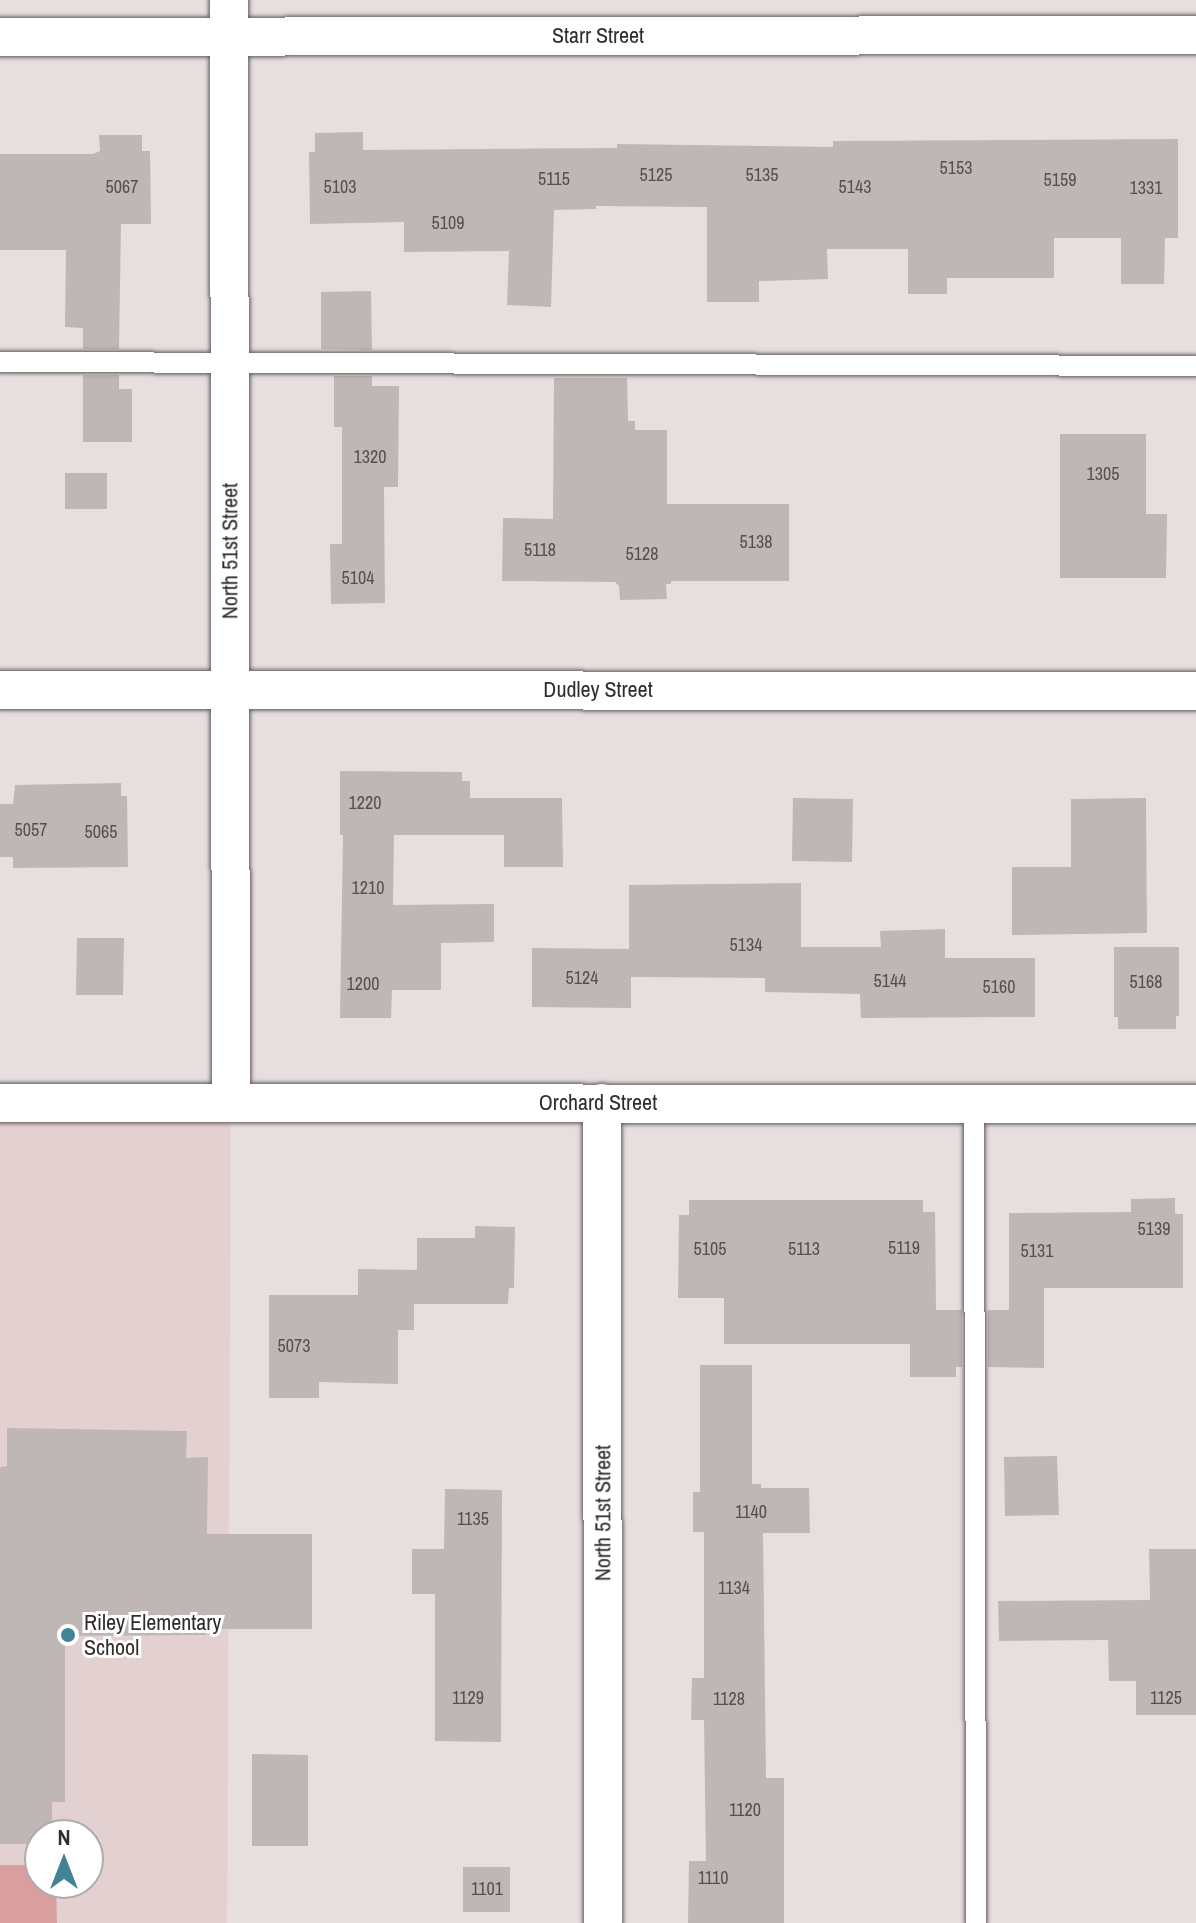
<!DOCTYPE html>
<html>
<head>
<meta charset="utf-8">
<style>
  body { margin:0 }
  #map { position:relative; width:1196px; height:1923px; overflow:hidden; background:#e7dfdf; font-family:"Archivo Narrow",sans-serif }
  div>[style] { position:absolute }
  .built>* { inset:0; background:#e3d1d1 }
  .green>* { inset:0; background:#d89f9e }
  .building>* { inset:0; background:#bfb7b6 }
  .roads { filter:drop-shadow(0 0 2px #665e5e) drop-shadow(0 0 2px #665e5e) }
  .lane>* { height:20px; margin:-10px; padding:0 10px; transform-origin:10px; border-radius:10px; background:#fff }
  .street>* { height:38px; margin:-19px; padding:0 19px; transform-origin:19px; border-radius:19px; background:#fff }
  .dots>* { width:22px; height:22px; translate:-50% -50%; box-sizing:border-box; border:4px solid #fff; border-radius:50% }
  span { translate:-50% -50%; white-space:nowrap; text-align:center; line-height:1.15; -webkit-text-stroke:6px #fff; paint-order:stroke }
  .number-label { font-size:18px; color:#54504f }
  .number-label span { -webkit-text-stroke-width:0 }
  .street-label { font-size:22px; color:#312d2d }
  .poi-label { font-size:22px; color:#312d2d }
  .left { translate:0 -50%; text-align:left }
  .north { position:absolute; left:24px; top:1819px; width:80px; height:80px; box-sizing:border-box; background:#fff; border:2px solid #adabab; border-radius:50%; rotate:0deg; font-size:22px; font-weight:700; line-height:32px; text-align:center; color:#312d2d }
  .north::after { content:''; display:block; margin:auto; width:28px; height:36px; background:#428395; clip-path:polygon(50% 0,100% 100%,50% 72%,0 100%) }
</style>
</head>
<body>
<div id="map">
  <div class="built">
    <i style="clip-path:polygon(evenodd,0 1103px,231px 1103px,227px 1923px,0 1923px,0 1103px,40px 1835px,88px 1835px,88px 1883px,40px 1883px,40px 1835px)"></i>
  </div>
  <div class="green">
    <i style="clip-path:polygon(0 1865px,40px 1865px,40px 1883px,56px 1883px,57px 1923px,0 1923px)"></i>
  </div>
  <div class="building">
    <i style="clip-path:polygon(363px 132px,363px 150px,617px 148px,617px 144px,833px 147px,833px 141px,1178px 139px,1178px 238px,1165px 238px,1164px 284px,1121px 284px,1121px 238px,1054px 238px,1054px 278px,947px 278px,947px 294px,908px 294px,908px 249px,827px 249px,828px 279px,759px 281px,759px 302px,707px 302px,707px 207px,596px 206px,596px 209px,554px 210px,551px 307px,507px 305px,509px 251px,404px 252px,404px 222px,310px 224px,309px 152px,315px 152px,315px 133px)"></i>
    <i style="clip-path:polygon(99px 135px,142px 135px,142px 151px,150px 151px,151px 224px,121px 224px,119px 349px,83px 349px,83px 328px,65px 327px,66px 250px,0 250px,0 154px,93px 154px,100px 151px)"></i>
    <i style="clip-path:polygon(371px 291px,372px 350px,321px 349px,321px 292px)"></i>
    <i style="clip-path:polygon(83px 375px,119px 375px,119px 389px,132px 389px,132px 442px,83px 442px)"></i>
    <i style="clip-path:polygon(334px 376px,372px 376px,372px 386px,399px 386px,398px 487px,384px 487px,385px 603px,331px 604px,330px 544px,342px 544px,342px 427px,334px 427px)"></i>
    <i style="clip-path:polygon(554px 378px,627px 378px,628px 421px,635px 421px,635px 430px,667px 430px,667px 504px,789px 504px,789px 581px,671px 581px,671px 584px,666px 584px,667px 599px,620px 600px,619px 586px,615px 582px,502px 581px,503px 518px,553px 519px)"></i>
    <i style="clip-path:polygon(1060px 434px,1146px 434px,1146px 514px,1167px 514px,1166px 578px,1060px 578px)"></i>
    <i style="clip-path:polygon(65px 473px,107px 473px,107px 509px,65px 509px)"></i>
    <i style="clip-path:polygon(340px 771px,462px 772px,462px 781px,470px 781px,470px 798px,562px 798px,563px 867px,504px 867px,504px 835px,394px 835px,393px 905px,494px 904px,494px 942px,441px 943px,441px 990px,392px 990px,391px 1018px,340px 1018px,343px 835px,340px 835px)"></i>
    <i style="clip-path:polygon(121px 783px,121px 796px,127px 796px,128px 867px,13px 868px,13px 857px,0 857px,0 804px,13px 804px,15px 785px)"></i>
    <i style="clip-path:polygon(793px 798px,853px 799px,852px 862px,792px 861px)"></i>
    <i style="clip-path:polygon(1146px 798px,1147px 933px,1012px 935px,1012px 867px,1071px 867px,1071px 799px)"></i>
    <i style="clip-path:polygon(801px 883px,801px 947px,881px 947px,880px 931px,945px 929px,945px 958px,1035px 958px,1035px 1017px,861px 1018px,860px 994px,765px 992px,765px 978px,631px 977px,631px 1008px,532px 1007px,532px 948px,629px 949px,629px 885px)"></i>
    <i style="clip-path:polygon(77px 938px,124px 938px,123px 995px,76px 995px)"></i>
    <i style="clip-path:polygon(1114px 947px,1179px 947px,1179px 1016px,1176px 1016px,1176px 1029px,1118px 1029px,1118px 1017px,1114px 1017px)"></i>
    <i style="clip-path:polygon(1175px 1198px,1175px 1214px,1183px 1214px,1183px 1288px,1044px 1288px,1044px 1368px,988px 1367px,988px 1310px,1009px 1310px,1009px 1213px,1131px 1212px,1131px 1199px)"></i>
    <i style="clip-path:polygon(689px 1200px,923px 1200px,923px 1212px,935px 1212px,936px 1310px,962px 1310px,962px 1367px,956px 1367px,956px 1377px,910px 1377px,910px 1344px,724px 1344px,724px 1298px,678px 1298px,679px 1215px,689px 1215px)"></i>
    <i style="clip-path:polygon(475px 1226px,515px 1227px,514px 1288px,509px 1288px,508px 1304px,414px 1304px,414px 1330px,398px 1330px,398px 1384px,319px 1382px,319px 1398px,269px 1398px,269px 1295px,358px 1295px,358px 1269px,417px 1270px,417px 1238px,475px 1238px)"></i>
    <i style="clip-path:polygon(700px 1365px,752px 1365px,752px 1484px,761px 1484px,761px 1488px,809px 1488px,810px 1533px,763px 1533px,766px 1778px,784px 1778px,784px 1923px,688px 1923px,689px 1861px,706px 1861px,704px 1720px,691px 1720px,692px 1678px,704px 1678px,704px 1532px,693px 1532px,693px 1492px,700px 1492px)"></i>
    <i style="clip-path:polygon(7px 1428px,187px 1431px,186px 1458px,208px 1457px,207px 1534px,312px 1534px,312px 1629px,206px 1629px,206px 1635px,65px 1636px,65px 1802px,52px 1802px,52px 1835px,40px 1835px,40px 1844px,0 1844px,0 1467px,7px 1466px)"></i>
    <i style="clip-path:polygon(1057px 1456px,1059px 1515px,1005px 1516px,1004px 1457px)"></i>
    <i style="clip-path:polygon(445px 1489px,502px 1490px,501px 1742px,435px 1741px,435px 1594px,412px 1594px,412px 1549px,444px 1549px)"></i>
    <i style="clip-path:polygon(1149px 1549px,1196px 1549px,1196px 1715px,1136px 1715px,1136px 1681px,1109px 1681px,1108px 1640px,999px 1641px,998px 1601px,1150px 1600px)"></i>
    <i style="clip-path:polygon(252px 1754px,308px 1755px,308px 1846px,252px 1846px)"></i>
    <i style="clip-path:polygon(463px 1867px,510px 1867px,510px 1912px,463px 1912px)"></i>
  </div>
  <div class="roads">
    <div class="lane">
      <i style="left:0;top:362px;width:1196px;rotate:0.19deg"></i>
      <i style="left:974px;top:1104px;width:819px;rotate:89.86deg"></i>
    </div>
    <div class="street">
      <i style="left:229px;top:0;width:1103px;rotate:89.9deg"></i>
      <i style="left:0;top:37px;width:1196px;rotate:-0.1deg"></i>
      <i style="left:0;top:690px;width:1196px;rotate:0.05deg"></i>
      <i style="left:0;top:1103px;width:1196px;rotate:0.05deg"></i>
      <i style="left:602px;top:1103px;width:820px;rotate:89.93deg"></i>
    </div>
  </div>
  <div class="dots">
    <i style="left:68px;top:1635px;background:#428395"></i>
  </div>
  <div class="number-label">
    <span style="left:956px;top:168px">5153</span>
    <span style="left:656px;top:175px">5125</span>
    <span style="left:762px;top:175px">5135</span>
    <span style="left:554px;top:179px">5115</span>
    <span style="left:1060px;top:180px">5159</span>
    <span style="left:122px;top:187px">5067</span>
    <span style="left:340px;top:187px">5103</span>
    <span style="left:855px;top:187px">5143</span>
    <span style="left:1146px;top:188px">1331</span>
    <span style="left:448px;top:223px">5109</span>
    <span style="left:370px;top:457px">1320</span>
    <span style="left:1103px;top:474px">1305</span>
    <span style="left:756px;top:542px">5138</span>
    <span style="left:540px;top:550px">5118</span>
    <span style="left:642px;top:554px">5128</span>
    <span style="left:358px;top:578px">5104</span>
    <span style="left:365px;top:803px">1220</span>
    <span style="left:31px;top:830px">5057</span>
    <span style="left:101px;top:832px">5065</span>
    <span style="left:368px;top:888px">1210</span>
    <span style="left:746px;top:945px">5134</span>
    <span style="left:582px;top:978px">5124</span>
    <span style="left:890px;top:981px">5144</span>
    <span style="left:1146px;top:982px">5168</span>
    <span style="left:363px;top:984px">1200</span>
    <span style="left:999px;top:987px">5160</span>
    <span style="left:1154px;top:1229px">5139</span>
    <span style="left:904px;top:1248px">5119</span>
    <span style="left:710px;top:1249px">5105</span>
    <span style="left:804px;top:1249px">5113</span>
    <span style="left:1037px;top:1251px">5131</span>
    <span style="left:294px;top:1346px">5073</span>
    <span style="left:751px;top:1512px">1140</span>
    <span style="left:473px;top:1519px">1135</span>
    <span style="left:734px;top:1588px">1134</span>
    <span style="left:468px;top:1698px">1129</span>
    <span style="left:1166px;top:1698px">1125</span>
    <span style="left:729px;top:1699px">1128</span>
    <span style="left:745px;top:1810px">1120</span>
    <span style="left:713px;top:1878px">1110</span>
    <span style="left:487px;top:1889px">1101</span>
  </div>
  <div class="street-label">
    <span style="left:598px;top:36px">Starr Street</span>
    <span style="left:230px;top:551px;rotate:-90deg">North 51st Street</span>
    <span style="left:598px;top:690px">Dudley Street</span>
    <span style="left:598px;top:1103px">Orchard Street</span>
    <span style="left:603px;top:1513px;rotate:-90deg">North 51st Street</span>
  </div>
  <div class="poi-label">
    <span class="left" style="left:84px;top:1635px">Riley Elementary<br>School</span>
  </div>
  <div class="north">N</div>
</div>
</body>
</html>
